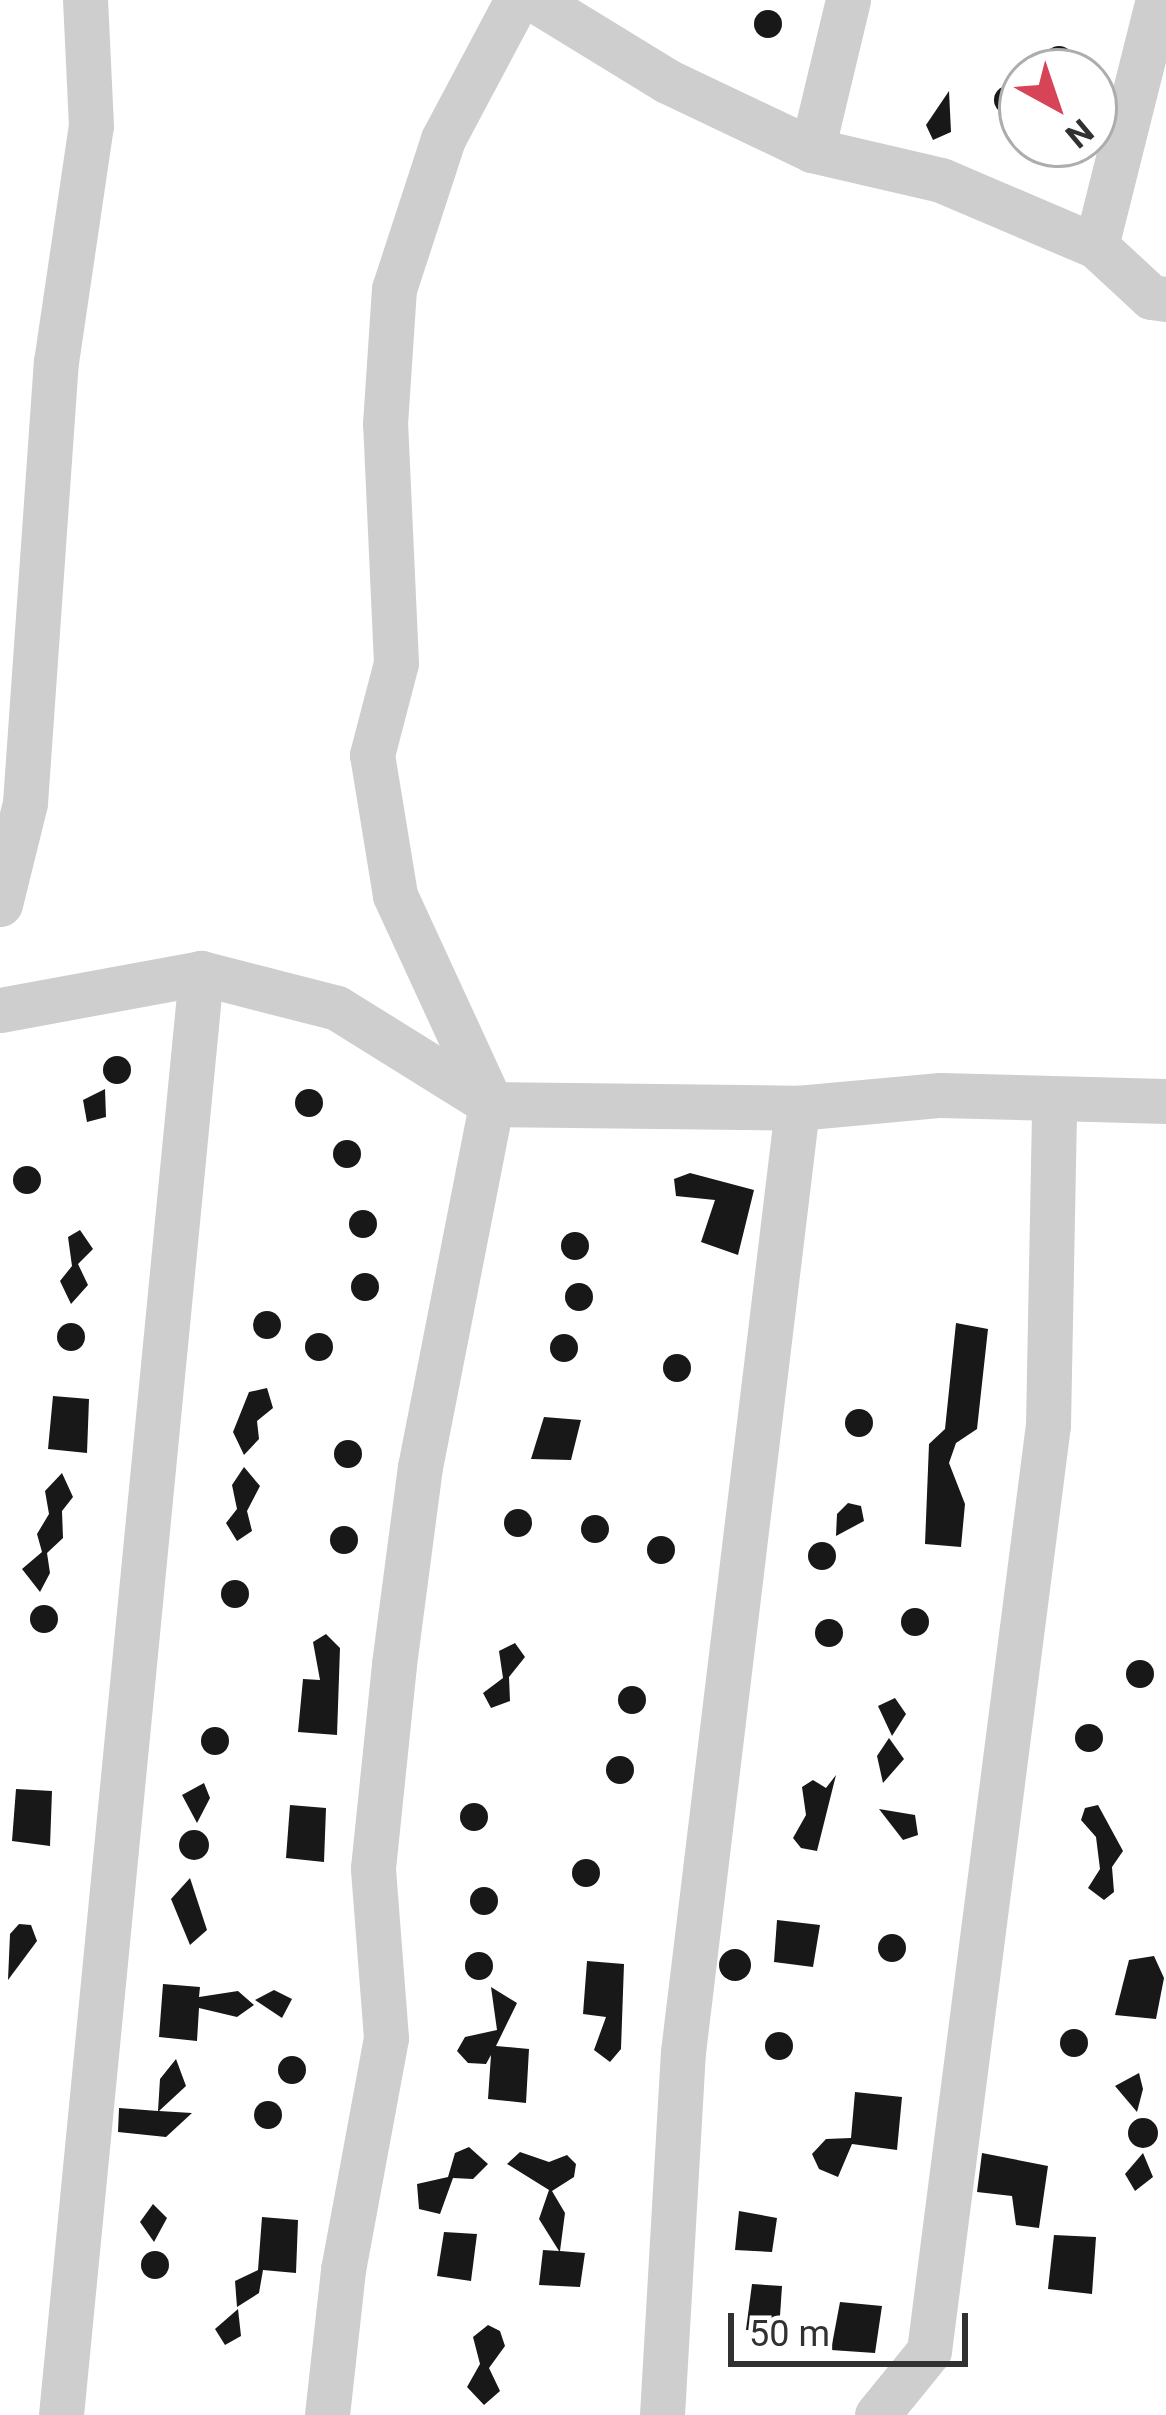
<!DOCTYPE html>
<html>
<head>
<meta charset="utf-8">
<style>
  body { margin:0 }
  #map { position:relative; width:1166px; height:2415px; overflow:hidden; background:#fff; font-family:Roboto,sans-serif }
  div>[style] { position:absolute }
  .building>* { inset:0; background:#181818 }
  .round { border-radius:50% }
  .minor>* { height:45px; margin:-22.5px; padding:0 22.5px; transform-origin:22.5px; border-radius:22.5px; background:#cecece }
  span { translate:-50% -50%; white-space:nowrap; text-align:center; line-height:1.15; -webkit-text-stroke:12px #fff; paint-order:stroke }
  .north { position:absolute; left:998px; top:48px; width:120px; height:120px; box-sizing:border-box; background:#fff; border:3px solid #adadad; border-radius:50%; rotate:140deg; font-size:33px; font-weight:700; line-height:48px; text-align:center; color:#313131 }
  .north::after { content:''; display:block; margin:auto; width:42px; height:54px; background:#d74457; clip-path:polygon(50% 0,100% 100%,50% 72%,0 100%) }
  .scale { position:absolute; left:728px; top:2313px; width:240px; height:54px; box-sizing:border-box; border:6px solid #313131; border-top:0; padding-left:15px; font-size:36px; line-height:42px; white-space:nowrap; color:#313131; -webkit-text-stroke:9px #fff; paint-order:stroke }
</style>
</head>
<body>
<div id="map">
  <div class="building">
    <i class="round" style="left:754px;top:10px;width:28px;height:28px"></i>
    <i class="round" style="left:1045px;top:46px;width:28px;height:28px"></i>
    <i class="round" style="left:994px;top:86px;width:28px;height:28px"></i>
    <i style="clip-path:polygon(949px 91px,951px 132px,933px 140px,926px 125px)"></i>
    <i class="round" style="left:103px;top:1056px;width:28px;height:28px"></i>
    <i style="clip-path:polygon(105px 1089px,106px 1117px,87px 1122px,83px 1100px)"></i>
    <i class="round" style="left:295px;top:1089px;width:28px;height:28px"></i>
    <i class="round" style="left:333px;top:1140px;width:28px;height:28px"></i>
    <i class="round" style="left:13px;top:1166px;width:28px;height:28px"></i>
    <i style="clip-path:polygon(690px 1173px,754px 1190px,738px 1255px,701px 1242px,715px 1200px,676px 1196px,674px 1179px)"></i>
    <i class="round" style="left:349px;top:1210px;width:28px;height:28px"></i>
    <i style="clip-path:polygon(80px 1230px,93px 1249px,78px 1264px,88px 1285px,71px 1304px,60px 1281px,72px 1266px,68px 1237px)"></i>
    <i class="round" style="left:561px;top:1232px;width:28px;height:28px"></i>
    <i class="round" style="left:351px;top:1273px;width:28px;height:28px"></i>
    <i class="round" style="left:565px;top:1283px;width:28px;height:28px"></i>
    <i class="round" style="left:253px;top:1311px;width:28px;height:28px"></i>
    <i class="round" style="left:57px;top:1323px;width:28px;height:28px"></i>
    <i style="clip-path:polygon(956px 1323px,988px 1329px,977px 1429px,956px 1443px,949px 1463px,965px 1504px,961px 1547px,925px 1544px,929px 1444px,945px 1429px)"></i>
    <i class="round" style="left:305px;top:1333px;width:28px;height:28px"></i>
    <i class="round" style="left:550px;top:1334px;width:28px;height:28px"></i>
    <i class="round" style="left:663px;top:1354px;width:28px;height:28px"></i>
    <i style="clip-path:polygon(267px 1388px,273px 1408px,257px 1421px,259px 1439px,244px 1455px,233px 1432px,249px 1392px)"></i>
    <i style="clip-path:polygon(53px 1396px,89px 1399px,87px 1453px,48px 1449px)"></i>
    <i class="round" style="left:845px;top:1409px;width:28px;height:28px"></i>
    <i style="clip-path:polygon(544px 1417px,581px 1420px,571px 1460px,531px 1459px)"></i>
    <i class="round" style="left:334px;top:1440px;width:28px;height:28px"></i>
    <i style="clip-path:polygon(244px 1467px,260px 1486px,247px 1511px,252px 1531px,237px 1541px,226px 1523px,237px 1509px,232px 1485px)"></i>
    <i style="clip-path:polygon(62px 1473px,73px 1497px,62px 1511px,63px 1538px,47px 1553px,50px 1573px,40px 1592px,22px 1569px,42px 1552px,37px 1534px,49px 1514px,45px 1491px)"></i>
    <i style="clip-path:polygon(848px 1503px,861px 1506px,864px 1521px,836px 1536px,837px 1514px)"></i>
    <i class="round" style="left:504px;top:1509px;width:28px;height:28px"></i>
    <i class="round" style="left:581px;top:1515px;width:28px;height:28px"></i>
    <i class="round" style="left:330px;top:1526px;width:28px;height:28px"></i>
    <i class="round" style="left:647px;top:1536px;width:28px;height:28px"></i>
    <i class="round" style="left:808px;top:1542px;width:28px;height:28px"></i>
    <i class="round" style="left:221px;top:1580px;width:28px;height:28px"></i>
    <i class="round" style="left:30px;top:1605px;width:28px;height:28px"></i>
    <i class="round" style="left:901px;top:1608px;width:28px;height:28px"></i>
    <i class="round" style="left:815px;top:1619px;width:28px;height:28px"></i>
    <i style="clip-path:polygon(326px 1634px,340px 1648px,337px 1735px,298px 1732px,303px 1679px,320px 1680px,313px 1642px)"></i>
    <i style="clip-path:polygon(515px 1643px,525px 1657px,509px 1677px,510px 1701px,491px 1708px,483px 1693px,503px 1678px,499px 1651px)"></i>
    <i class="round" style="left:1126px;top:1660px;width:28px;height:28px"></i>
    <i class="round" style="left:618px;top:1686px;width:28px;height:28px"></i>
    <i style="clip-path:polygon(895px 1698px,906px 1714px,892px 1736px,878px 1706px)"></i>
    <i class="round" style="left:1075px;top:1724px;width:28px;height:28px"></i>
    <i class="round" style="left:201px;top:1727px;width:28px;height:28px"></i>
    <i style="clip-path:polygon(889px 1738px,904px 1759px,883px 1783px,877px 1756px)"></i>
    <i class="round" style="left:606px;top:1756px;width:28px;height:28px"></i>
    <i style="clip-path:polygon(836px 1775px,817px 1851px,801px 1848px,793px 1838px,806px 1815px,802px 1787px,813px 1780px,826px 1788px)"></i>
    <i style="clip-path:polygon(204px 1783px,210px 1798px,197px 1823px,182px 1795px)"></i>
    <i style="clip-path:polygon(16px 1789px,52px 1791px,50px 1846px,12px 1841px)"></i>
    <i class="round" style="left:460px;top:1803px;width:28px;height:28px"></i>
    <i style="clip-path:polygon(290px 1805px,326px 1808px,324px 1862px,286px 1858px)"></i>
    <i style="clip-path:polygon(1098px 1805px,1123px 1851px,1112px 1867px,1114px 1892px,1104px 1900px,1088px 1888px,1100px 1869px,1096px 1837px,1081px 1820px,1085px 1808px)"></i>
    <i style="clip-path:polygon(879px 1809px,915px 1815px,918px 1835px,903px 1840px)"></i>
    <i class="round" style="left:179px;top:1830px;width:30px;height:30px"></i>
    <i class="round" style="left:572px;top:1859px;width:28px;height:28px"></i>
    <i style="clip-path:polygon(190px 1878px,207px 1930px,190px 1945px,171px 1899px)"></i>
    <i class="round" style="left:470px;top:1887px;width:28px;height:28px"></i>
    <i style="clip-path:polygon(777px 1920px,820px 1925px,813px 1967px,774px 1962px)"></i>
    <i style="clip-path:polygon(19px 1924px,31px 1925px,37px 1941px,8px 1980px,10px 1934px)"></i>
    <i class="round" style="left:878px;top:1934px;width:28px;height:28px"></i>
    <i class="round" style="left:719px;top:1949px;width:32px;height:32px"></i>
    <i class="round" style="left:465px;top:1952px;width:28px;height:28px"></i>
    <i style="clip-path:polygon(1154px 1956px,1164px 1978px,1156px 2019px,1115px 2015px,1129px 1960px)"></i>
    <i style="clip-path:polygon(587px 1961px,624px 1964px,621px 2049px,610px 2062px,594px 2050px,606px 2017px,583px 2014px)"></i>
    <i style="clip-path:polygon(163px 1984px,200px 1987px,199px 1997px,238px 1991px,254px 2005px,237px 2017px,199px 2008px,197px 2041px,159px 2037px)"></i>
    <i style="clip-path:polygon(491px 1987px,517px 2003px,496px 2046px,529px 2049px,526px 2103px,488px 2099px,491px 2055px,486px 2064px,468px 2063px,457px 2051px,465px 2037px,497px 2030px)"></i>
    <i style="clip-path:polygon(274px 1990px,292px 1999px,282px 2018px,255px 2000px)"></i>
    <i class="round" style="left:1060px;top:2029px;width:28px;height:28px"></i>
    <i class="round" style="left:765px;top:2032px;width:28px;height:28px"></i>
    <i class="round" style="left:278px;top:2056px;width:28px;height:28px"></i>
    <i style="clip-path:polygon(176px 2059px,186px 2086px,159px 2111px,192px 2113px,166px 2137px,118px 2132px,119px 2108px,158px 2111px,160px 2079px)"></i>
    <i style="clip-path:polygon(1139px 2073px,1143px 2089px,1137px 2112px,1115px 2086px)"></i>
    <i style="clip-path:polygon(855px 2092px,902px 2097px,897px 2150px,852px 2144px,838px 2177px,819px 2169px,812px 2154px,826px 2139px,851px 2138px)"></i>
    <i class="round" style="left:254px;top:2101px;width:28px;height:28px"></i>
    <i class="round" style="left:1128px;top:2118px;width:30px;height:30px"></i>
    <i style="clip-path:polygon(469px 2147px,488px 2164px,473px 2179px,453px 2178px,440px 2214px,419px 2209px,417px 2184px,448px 2177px,455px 2153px)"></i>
    <i style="clip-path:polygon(520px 2152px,549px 2162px,567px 2155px,576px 2164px,574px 2177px,552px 2191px,565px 2213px,560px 2251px,585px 2253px,580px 2287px,539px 2285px,543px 2250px,559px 2251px,539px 2219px,549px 2190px,507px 2164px)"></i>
    <i style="clip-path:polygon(982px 2153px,1048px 2166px,1039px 2228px,1016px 2225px,1012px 2196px,977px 2192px)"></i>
    <i style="clip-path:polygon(1143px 2153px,1153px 2177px,1135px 2191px,1125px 2174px)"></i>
    <i style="clip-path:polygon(153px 2204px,167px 2218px,154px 2242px,140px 2222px)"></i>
    <i style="clip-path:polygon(739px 2211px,777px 2218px,772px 2252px,735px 2250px)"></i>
    <i style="clip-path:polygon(262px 2217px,298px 2220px,296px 2273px,263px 2270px,259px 2293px,237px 2307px,235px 2281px,258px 2270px)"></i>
    <i style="clip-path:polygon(444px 2232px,477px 2234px,471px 2281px,437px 2276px)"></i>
    <i style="clip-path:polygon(1054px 2235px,1096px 2237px,1092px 2294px,1048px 2289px)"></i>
    <i class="round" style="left:141px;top:2251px;width:28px;height:28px"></i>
    <i style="clip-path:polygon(752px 2284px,782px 2286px,779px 2331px,746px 2330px)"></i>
    <i style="clip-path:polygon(840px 2302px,882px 2306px,875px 2353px,831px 2350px)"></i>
    <i style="clip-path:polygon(238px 2309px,241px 2336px,225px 2345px,215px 2329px)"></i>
    <i style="clip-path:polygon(488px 2325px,500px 2331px,505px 2346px,489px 2368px,500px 2391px,484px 2405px,467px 2387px,480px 2364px,473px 2337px)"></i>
  </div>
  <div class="minor">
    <i style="left:535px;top:0;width:155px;rotate:31.5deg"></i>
    <i style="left:667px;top:81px;width:161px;rotate:25.4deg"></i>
    <i style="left:812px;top:150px;width:132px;rotate:13.1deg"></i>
    <i style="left:941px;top:180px;width:168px;rotate:23.1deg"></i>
    <i style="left:1096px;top:246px;width:75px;rotate:42.8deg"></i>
    <i style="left:1151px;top:297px;width:15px;rotate:8deg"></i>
    <i style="left:812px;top:150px;width:154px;rotate:-76.5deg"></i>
    <i style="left:1096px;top:246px;width:254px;rotate:-75.9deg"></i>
    <i style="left:0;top:904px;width:104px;rotate:-76.1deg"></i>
    <i style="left:25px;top:803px;width:442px;rotate:-86deg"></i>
    <i style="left:56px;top:362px;width:239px;rotate:-81.6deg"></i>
    <i style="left:91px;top:126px;width:126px;rotate:-92.7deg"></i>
    <i style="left:0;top:1010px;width:204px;rotate:-10.4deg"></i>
    <i style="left:201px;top:973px;width:140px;rotate:14.4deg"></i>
    <i style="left:337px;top:1008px;width:181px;rotate:31.9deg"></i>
    <i style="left:491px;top:1104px;width:306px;rotate:0.7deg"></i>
    <i style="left:797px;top:1108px;width:144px;rotate:-5.2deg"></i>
    <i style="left:940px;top:1095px;width:226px;rotate:1.5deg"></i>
    <i style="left:61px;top:2415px;width:1449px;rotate:-84.45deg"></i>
    <i style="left:327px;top:2415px;width:146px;rotate:-83.7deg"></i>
    <i style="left:343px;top:2270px;width:236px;rotate:-79.5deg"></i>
    <i style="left:386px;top:2038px;width:170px;rotate:-94.4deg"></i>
    <i style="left:373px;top:1868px;width:205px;rotate:-84.1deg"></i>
    <i style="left:394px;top:1664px;width:199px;rotate:-82.5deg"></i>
    <i style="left:420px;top:1467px;width:370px;rotate:-78.9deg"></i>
    <i style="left:491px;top:1104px;width:230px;rotate:-114.7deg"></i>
    <i style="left:395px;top:895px;width:142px;rotate:-99.3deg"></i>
    <i style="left:372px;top:755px;width:95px;rotate:-75.4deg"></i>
    <i style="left:396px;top:663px;width:239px;rotate:-92.6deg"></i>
    <i style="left:385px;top:424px;width:135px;rotate:-86.2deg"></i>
    <i style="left:394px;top:289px;width:158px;rotate:-71.9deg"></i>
    <i style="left:443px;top:139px;width:157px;rotate:-62deg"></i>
    <i style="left:662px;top:2415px;width:364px;rotate:-86.7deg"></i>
    <i style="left:683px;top:2052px;width:951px;rotate:-83.11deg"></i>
    <i style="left:877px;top:2415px;width:82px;rotate:-50.9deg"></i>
    <i style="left:929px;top:2351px;width:934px;rotate:-82.68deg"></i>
    <i style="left:1048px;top:1425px;width:322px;rotate:-88.9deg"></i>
  </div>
  <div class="north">N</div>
  <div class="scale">50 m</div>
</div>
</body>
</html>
